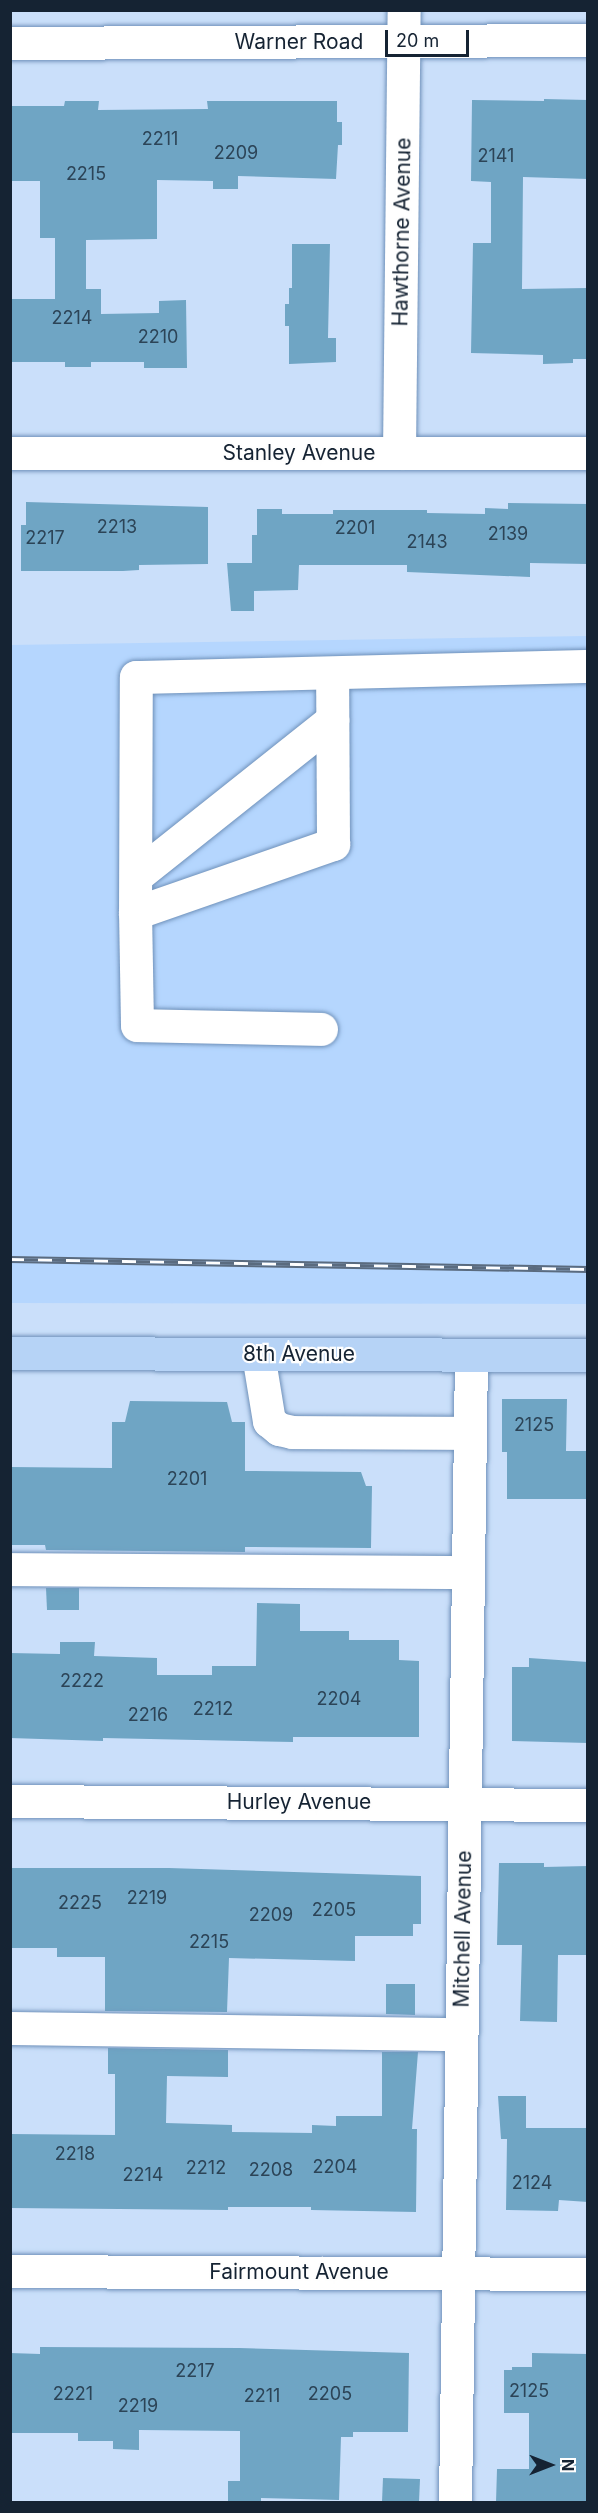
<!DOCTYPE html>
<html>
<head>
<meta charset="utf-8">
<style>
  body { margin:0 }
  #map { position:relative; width:598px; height:2513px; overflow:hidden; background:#cadffa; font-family:Inter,sans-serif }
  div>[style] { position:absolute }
  .built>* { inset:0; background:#b5d6fe }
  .building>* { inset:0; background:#6fa5c4 }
  .roads { filter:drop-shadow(0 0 2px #6f91ba) drop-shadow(0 0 2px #6f91ba) }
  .minor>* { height:33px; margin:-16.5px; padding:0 16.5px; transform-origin:16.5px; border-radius:16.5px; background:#fff }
  .major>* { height:33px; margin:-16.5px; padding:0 16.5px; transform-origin:16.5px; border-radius:16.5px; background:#b6d3f6 }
  .rail>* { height:7px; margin-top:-3.5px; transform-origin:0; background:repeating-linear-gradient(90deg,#fefefe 0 14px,#5a6b7f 0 28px); box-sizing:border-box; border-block:2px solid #5a6b7f }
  span { translate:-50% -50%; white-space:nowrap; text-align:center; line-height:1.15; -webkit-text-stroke:4.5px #fefefe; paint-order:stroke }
  .number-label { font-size:18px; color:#2c4457 }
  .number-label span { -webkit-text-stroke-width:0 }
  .street-label { font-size:21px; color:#152333 }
  .frame { position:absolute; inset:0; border:12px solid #152333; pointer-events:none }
  .north { position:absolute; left:520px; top:2435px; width:60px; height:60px; -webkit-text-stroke:4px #fefefe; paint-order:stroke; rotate:90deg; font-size:16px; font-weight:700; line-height:24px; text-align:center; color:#152333 }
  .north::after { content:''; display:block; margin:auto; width:21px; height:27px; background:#152333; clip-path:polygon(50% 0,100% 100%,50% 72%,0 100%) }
  .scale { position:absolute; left:385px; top:30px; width:84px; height:27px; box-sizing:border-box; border:3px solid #152333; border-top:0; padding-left:8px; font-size:18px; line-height:21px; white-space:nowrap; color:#152333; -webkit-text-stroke:4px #fefefe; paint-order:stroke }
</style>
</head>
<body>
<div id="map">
  <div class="built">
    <i style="clip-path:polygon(587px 636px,587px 1304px,11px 1303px,10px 645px)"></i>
  </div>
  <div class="building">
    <i style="clip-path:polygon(544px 99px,588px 100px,588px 179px,523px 177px,522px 289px,588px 288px,588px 359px,573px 359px,573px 363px,543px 364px,543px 355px,471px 353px,473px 243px,491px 243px,491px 182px,471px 181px,472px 100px,544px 101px)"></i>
    <i style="clip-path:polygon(65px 101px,99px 101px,98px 110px,208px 109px,207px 101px,337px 101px,337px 122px,342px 122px,342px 145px,338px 145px,336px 179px,238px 176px,238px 189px,213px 189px,213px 181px,157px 180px,157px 239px,86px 240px,86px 289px,101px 289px,101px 314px,159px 313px,159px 301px,186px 300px,187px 368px,144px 368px,144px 362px,91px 362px,91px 367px,65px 367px,65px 362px,10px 362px,10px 299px,55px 299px,55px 238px,40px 238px,40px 181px,10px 181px,10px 106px,64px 106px)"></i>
    <i style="clip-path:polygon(292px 244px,330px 244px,328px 338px,336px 338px,336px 362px,289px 364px,289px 326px,285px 326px,285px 304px,289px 304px,289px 288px,292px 288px)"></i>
    <i style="clip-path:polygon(26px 502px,208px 507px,208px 564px,139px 565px,139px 570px,123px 571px,21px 571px,21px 525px,26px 525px)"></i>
    <i style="clip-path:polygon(508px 503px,588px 504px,588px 564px,530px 563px,530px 577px,407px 572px,407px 565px,299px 565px,298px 590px,254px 591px,254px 611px,231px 611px,227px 563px,252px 563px,252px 535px,257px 535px,257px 509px,282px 509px,282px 514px,333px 514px,333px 510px,427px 510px,427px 513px,485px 514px,485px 508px,508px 509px)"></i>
    <i style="clip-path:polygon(502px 1399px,567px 1399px,566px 1451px,588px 1451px,588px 1499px,507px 1499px,507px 1452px,502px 1452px)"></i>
    <i style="clip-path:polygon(130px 1401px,227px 1402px,232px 1422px,245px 1422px,245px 1471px,361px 1472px,366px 1486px,372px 1486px,371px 1548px,245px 1547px,245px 1552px,46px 1550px,45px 1545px,10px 1545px,10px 1467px,112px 1468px,112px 1422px,125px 1422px)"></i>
    <i style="clip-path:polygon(46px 1588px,79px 1588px,79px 1610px,47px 1610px)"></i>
    <i style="clip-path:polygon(257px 1603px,300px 1604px,300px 1631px,349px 1631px,349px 1640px,399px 1640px,399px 1660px,419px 1661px,419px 1737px,293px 1737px,293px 1742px,103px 1738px,103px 1741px,10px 1738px,10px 1653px,60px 1654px,60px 1642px,95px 1642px,94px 1656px,157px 1658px,157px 1675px,212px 1675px,212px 1666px,256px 1666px)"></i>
    <i style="clip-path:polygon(529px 1658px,588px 1662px,588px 1743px,512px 1741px,512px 1667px,529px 1667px)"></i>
    <i style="clip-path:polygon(499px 1863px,544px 1863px,544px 1867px,588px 1866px,588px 1955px,558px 1955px,557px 2022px,520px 2021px,522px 1945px,497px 1945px)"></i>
    <i style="clip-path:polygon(10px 1868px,169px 1868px,421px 1876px,421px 1924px,413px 1924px,413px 1936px,355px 1936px,355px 1961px,229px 1958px,227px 2012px,105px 2011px,105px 1957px,57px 1957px,57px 1948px,10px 1948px)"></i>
    <i style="clip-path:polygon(386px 1984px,415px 1984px,415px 2015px,386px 2014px)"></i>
    <i style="clip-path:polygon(108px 2048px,228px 2050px,228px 2077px,167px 2076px,166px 2123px,232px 2125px,232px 2132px,312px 2133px,312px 2125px,336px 2126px,336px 2116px,382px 2116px,382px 2052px,418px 2052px,412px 2129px,417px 2129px,416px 2212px,311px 2210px,311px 2207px,228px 2207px,228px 2210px,10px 2208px,10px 2134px,115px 2135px,115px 2074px,108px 2074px)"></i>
    <i style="clip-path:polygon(498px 2096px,526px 2096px,526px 2128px,588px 2128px,588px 2202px,559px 2200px,558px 2211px,506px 2210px,507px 2139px,501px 2139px)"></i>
    <i style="clip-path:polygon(40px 2347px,239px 2348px,409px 2353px,408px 2432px,353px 2432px,353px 2437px,341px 2437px,339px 2500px,261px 2498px,261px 2502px,228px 2502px,228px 2481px,240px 2481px,240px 2431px,139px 2430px,139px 2450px,113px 2449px,113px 2441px,78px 2441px,78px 2433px,10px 2433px,10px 2353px,40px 2354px)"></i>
    <i style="clip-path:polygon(532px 2353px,588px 2354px,586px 2502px,496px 2502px,497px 2469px,529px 2469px,529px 2413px,504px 2413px,504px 2370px,512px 2370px,512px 2367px,532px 2367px)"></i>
    <i style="clip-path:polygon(383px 2478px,420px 2479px,419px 2502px,382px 2502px)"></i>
  </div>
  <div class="roads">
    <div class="minor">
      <i style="left:10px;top:43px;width:578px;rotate:-0.3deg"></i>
      <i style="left:10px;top:453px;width:578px"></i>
      <i style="left:399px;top:453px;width:443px;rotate:-89.4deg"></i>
      <i style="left:136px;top:876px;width:251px;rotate:-38.5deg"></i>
      <i style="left:135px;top:913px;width:236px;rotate:-89.8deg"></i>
      <i style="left:136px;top:677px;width:452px;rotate:-1.4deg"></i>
      <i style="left:321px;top:1029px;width:184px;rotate:-178.8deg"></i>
      <i style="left:137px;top:1025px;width:112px;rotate:-91deg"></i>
      <i style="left:135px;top:913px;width:210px;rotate:-19.2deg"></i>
      <i style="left:333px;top:844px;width:170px;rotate:-90.3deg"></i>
      <i style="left:258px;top:1354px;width:68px;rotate:80.7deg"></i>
      <i style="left:269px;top:1421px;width:13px;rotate:39deg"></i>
      <i style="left:279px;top:1429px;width:13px;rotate:13deg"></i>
      <i style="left:292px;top:1432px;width:178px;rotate:0.3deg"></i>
      <i style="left:10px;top:1569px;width:457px;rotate:0.4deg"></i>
      <i style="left:10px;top:1801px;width:578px;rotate:0.4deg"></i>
      <i style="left:10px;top:2028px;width:451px;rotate:0.8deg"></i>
      <i style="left:10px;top:2271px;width:578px;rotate:0.3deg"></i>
      <i style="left:455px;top:2502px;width:1147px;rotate:-89.2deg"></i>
    </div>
    <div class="major">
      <i style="left:10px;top:1353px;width:578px;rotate:0.2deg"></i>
    </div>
  </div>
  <div class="rail">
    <i style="left:10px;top:1259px;width:578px;rotate:0.99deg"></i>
  </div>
  <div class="number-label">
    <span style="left:160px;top:139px">2211</span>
    <span style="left:236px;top:153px">2209</span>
    <span style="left:496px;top:156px">2141</span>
    <span style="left:86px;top:174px">2215</span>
    <span style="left:72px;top:318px">2214</span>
    <span style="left:158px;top:337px">2210</span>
    <span style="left:117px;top:527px">2213</span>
    <span style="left:355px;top:528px">2201</span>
    <span style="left:508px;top:534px">2139</span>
    <span style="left:45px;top:538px">2217</span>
    <span style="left:427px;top:542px">2143</span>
    <span style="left:534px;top:1425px">2125</span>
    <span style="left:187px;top:1479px">2201</span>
    <span style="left:82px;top:1681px">2222</span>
    <span style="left:339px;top:1699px">2204</span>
    <span style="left:213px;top:1709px">2212</span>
    <span style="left:148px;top:1715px">2216</span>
    <span style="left:147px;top:1898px">2219</span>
    <span style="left:80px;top:1903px">2225</span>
    <span style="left:334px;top:1910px">2205</span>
    <span style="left:271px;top:1915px">2209</span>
    <span style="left:209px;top:1942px">2215</span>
    <span style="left:75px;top:2154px">2218</span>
    <span style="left:335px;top:2167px">2204</span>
    <span style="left:206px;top:2168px">2212</span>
    <span style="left:271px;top:2170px">2208</span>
    <span style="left:143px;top:2175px">2214</span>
    <span style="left:532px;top:2183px">2124</span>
    <span style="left:195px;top:2371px">2217</span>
    <span style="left:529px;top:2391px">2125</span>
    <span style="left:73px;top:2394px">2221</span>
    <span style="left:330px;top:2394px">2205</span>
    <span style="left:262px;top:2396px">2211</span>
    <span style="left:138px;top:2406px">2219</span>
  </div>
  <div class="street-label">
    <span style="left:299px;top:42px">Warner Road</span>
    <span style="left:402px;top:232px;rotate:-89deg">Hawthorne Avenue</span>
    <span style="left:299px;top:453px">Stanley Avenue</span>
    <span style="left:299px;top:1354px">8th Avenue</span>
    <span style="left:299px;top:1802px">Hurley Avenue</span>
    <span style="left:463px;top:1929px;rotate:-89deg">Mitchell Avenue</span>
    <span style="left:299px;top:2272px">Fairmount Avenue</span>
  </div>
  <div class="frame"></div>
  <div class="north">N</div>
  <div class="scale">20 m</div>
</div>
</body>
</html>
